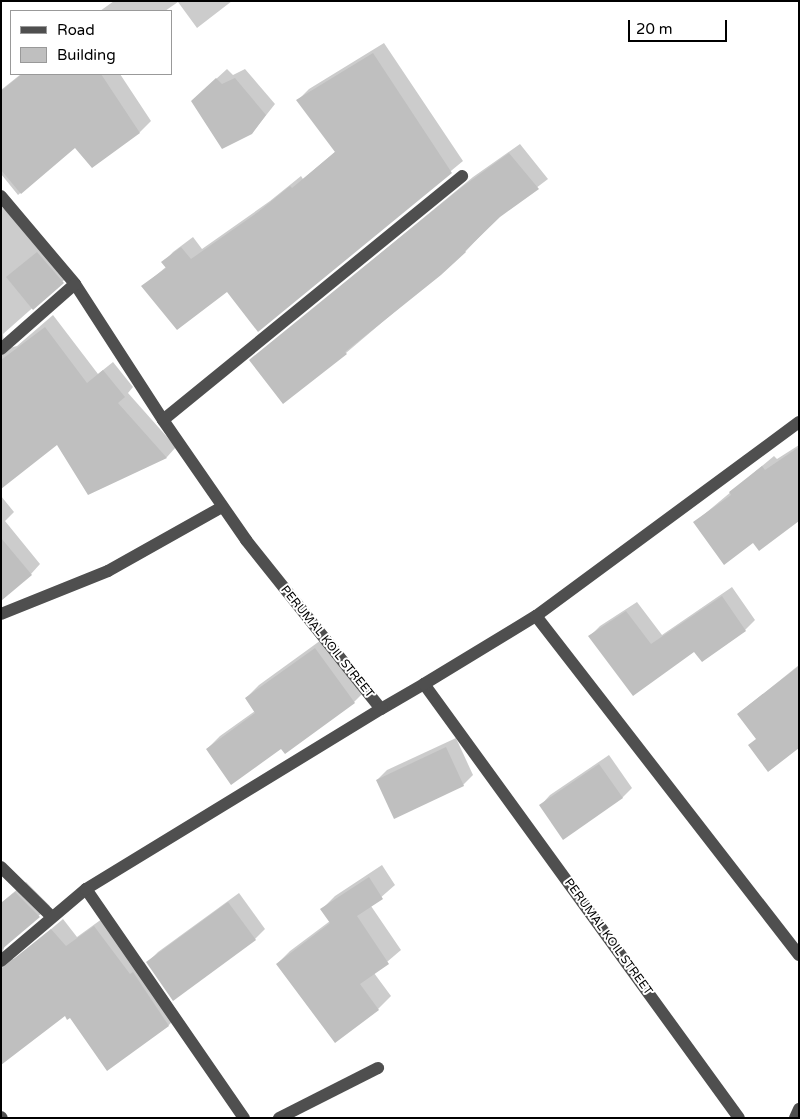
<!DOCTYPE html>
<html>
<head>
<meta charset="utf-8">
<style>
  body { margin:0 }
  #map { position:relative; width:800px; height:1119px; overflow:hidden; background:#fff; font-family:"Varela Round",sans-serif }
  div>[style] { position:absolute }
  .shadow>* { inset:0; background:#0003 }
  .building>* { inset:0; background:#bfbfbf }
  .minor>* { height:12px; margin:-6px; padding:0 6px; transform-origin:6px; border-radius:6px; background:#4f4f4f }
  span { translate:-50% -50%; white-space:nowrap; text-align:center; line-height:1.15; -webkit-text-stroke:4px #fff; paint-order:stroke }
  .street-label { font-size:12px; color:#000 }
  .frame { position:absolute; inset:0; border:2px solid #000; pointer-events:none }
  .legend { position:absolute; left:10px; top:10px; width:162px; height:65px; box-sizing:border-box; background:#fff; border:1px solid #999; margin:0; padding:6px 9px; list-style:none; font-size:15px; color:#000 }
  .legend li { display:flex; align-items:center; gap:10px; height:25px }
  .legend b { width:25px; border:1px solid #999 }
  .scale { position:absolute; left:628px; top:20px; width:99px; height:22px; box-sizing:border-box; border:2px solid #000; border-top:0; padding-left:6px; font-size:15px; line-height:18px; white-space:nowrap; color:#000; -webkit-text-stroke:4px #fff; paint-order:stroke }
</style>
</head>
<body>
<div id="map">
  <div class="shadow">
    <i style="clip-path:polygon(114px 1px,232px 1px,197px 28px,178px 2px,165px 11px,100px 11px)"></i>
    <i style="clip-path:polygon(384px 43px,463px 161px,258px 330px,227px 290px,143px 286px,166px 267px,163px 263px,173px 252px,193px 237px,202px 249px,270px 201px,301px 176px,303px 179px,336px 151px,298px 100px,309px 89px)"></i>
    <i style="clip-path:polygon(227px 69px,233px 75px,245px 69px,275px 104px,252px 133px,203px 91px)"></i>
    <i style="clip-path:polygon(21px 74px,120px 74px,151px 121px,140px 132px,92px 166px,75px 146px,18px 195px,1px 174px,1px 90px)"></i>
    <i style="clip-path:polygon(520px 144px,548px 179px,499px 216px,466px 251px,346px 353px,250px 361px,473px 177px)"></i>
    <i style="clip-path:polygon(1px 206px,72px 273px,3px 334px,4px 344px,9px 348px,17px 346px,53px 315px,98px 374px,113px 362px,133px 387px,128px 393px,176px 447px,167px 457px,89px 493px,57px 443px,1px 488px)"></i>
    <i style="clip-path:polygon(799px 445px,799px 519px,754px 541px,695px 522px,774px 456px,777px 459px)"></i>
    <i style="clip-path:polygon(1px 496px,14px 512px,5px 521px,40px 564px,31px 574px,1px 590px)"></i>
    <i style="clip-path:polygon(732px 587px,755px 620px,745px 630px,702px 660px,694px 650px,590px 636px,600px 626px,637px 602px,662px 635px)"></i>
    <i style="clip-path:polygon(328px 635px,367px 689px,354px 702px,281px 747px,207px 749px,220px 736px,255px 711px,246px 698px,259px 685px)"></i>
    <i style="clip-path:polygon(799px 665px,799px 747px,757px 738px,738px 714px)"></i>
    <i style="clip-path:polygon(456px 738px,473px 775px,463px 785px,377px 780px,387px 770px)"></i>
    <i style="clip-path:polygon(609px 755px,632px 788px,622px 798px,541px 805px,550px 795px)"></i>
    <i style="clip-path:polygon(382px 865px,395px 885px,371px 906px,401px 950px,374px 973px,391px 996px,378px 1009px,277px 964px,290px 951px,330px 921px,322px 909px,335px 896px)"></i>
    <i style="clip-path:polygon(26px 882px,50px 906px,5px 945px,3px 951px,6px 956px,13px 959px,18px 957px,63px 919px,77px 937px,106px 916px,141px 964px,144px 962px,179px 1014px,169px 1025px,108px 1069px,70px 1016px,65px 1014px,1px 1061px,1px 903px)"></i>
    <i style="clip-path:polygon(239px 893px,265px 929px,255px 939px,148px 962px,158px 952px)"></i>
  </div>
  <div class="building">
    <i style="clip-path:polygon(373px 53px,452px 173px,258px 332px,227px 292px,177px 330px,141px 286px,166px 268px,161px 262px,181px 247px,191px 259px,258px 212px,290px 186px,292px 188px,335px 152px,296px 100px)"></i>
    <i style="clip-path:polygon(22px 74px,101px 74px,140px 133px,92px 168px,75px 148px,21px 194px,1px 170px,1px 91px)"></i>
    <i style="clip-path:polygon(216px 78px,222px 84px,235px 78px,266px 115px,252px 134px,222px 149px,191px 101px)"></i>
    <i style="clip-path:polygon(509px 153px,539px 189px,500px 217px,465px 251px,466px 252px,441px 275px,345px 352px,347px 354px,283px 404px,249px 360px,462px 187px)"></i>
    <i style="clip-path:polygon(37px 252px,64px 283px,33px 310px,6px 277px)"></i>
    <i style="clip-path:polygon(45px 327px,87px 383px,103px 370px,125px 397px,118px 403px,167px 458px,88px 495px,57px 445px,1px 489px,1px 360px)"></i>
    <i style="clip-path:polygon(799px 447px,799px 521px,759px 551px,753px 543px,724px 565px,693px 522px,731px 495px,729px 492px,762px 466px,765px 470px)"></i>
    <i style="clip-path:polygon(1px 538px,32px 575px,1px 601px)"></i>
    <i style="clip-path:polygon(722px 596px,746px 631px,702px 662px,694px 652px,633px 696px,588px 636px,626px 611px,651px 644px)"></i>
    <i style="clip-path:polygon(315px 648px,355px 703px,285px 754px,281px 749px,231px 785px,206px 749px,255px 713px,245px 698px)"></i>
    <i style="clip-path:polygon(799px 666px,799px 748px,768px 772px,748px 745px,756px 739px,737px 714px)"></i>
    <i style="clip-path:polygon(446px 747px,464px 786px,394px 819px,376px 780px)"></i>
    <i style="clip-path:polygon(599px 764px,623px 798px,563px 840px,539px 805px)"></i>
    <i style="clip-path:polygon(369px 877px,383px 899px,357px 916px,389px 964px,360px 984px,379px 1010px,335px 1043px,276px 964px,330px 923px,320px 909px)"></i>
    <i style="clip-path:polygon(15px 892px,40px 917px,1px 950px,1px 903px)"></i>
    <i style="clip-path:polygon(228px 902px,256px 940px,173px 1001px,146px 962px)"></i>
    <i style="clip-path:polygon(94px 926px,130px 974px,133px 972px,169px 1026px,107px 1071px,70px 1018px,67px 1020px,65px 1016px,1px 1065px,1px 969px,51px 929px,66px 946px)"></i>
  </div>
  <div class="minor">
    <i style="left:1px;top:196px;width:115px;rotate:49.9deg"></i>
    <i style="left:75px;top:284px;width:162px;rotate:57.1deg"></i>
    <i style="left:163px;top:420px;width:146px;rotate:55.3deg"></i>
    <i style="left:246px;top:540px;width:216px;rotate:51.4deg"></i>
    <i style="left:381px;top:709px;width:50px;rotate:-30.2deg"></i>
    <i style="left:424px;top:684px;width:536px;rotate:54.03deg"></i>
    <i style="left:1px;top:349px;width:98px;rotate:-41.3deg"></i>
    <i style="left:163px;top:420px;width:386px;rotate:-39.2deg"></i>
    <i style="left:1px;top:614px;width:115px;rotate:-21.9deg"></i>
    <i style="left:108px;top:571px;width:131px;rotate:-29.3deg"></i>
    <i style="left:536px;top:616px;width:429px;rotate:52.2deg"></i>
    <i style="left:424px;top:684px;width:131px;rotate:-31.3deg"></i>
    <i style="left:536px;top:616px;width:327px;rotate:-36.4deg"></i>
    <i style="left:1px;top:867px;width:71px;rotate:44.4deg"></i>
    <i style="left:86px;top:889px;width:278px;rotate:55.4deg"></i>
    <i style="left:1px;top:961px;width:111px;rotate:-40.3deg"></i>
    <i style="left:86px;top:889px;width:346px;rotate:-31.4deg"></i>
    <i style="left:1px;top:1117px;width:1px;rotate:45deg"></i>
    <i style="left:279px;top:1118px;width:111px;rotate:-26.8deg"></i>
    <i style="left:795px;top:1118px;width:10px;rotate:-66deg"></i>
  </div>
  <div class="street-label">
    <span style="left:327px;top:642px;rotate:51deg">PERUMAL KOIL STREET</span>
    <span style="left:608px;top:937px;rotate:54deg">PERUMAL KOIL STREET</span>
  </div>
  <div class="frame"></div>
  <ul class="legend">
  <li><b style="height:6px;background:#4f4f4f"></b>Road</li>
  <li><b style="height:14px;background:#bfbfbf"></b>Building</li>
  </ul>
  <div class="scale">20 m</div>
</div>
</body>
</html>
